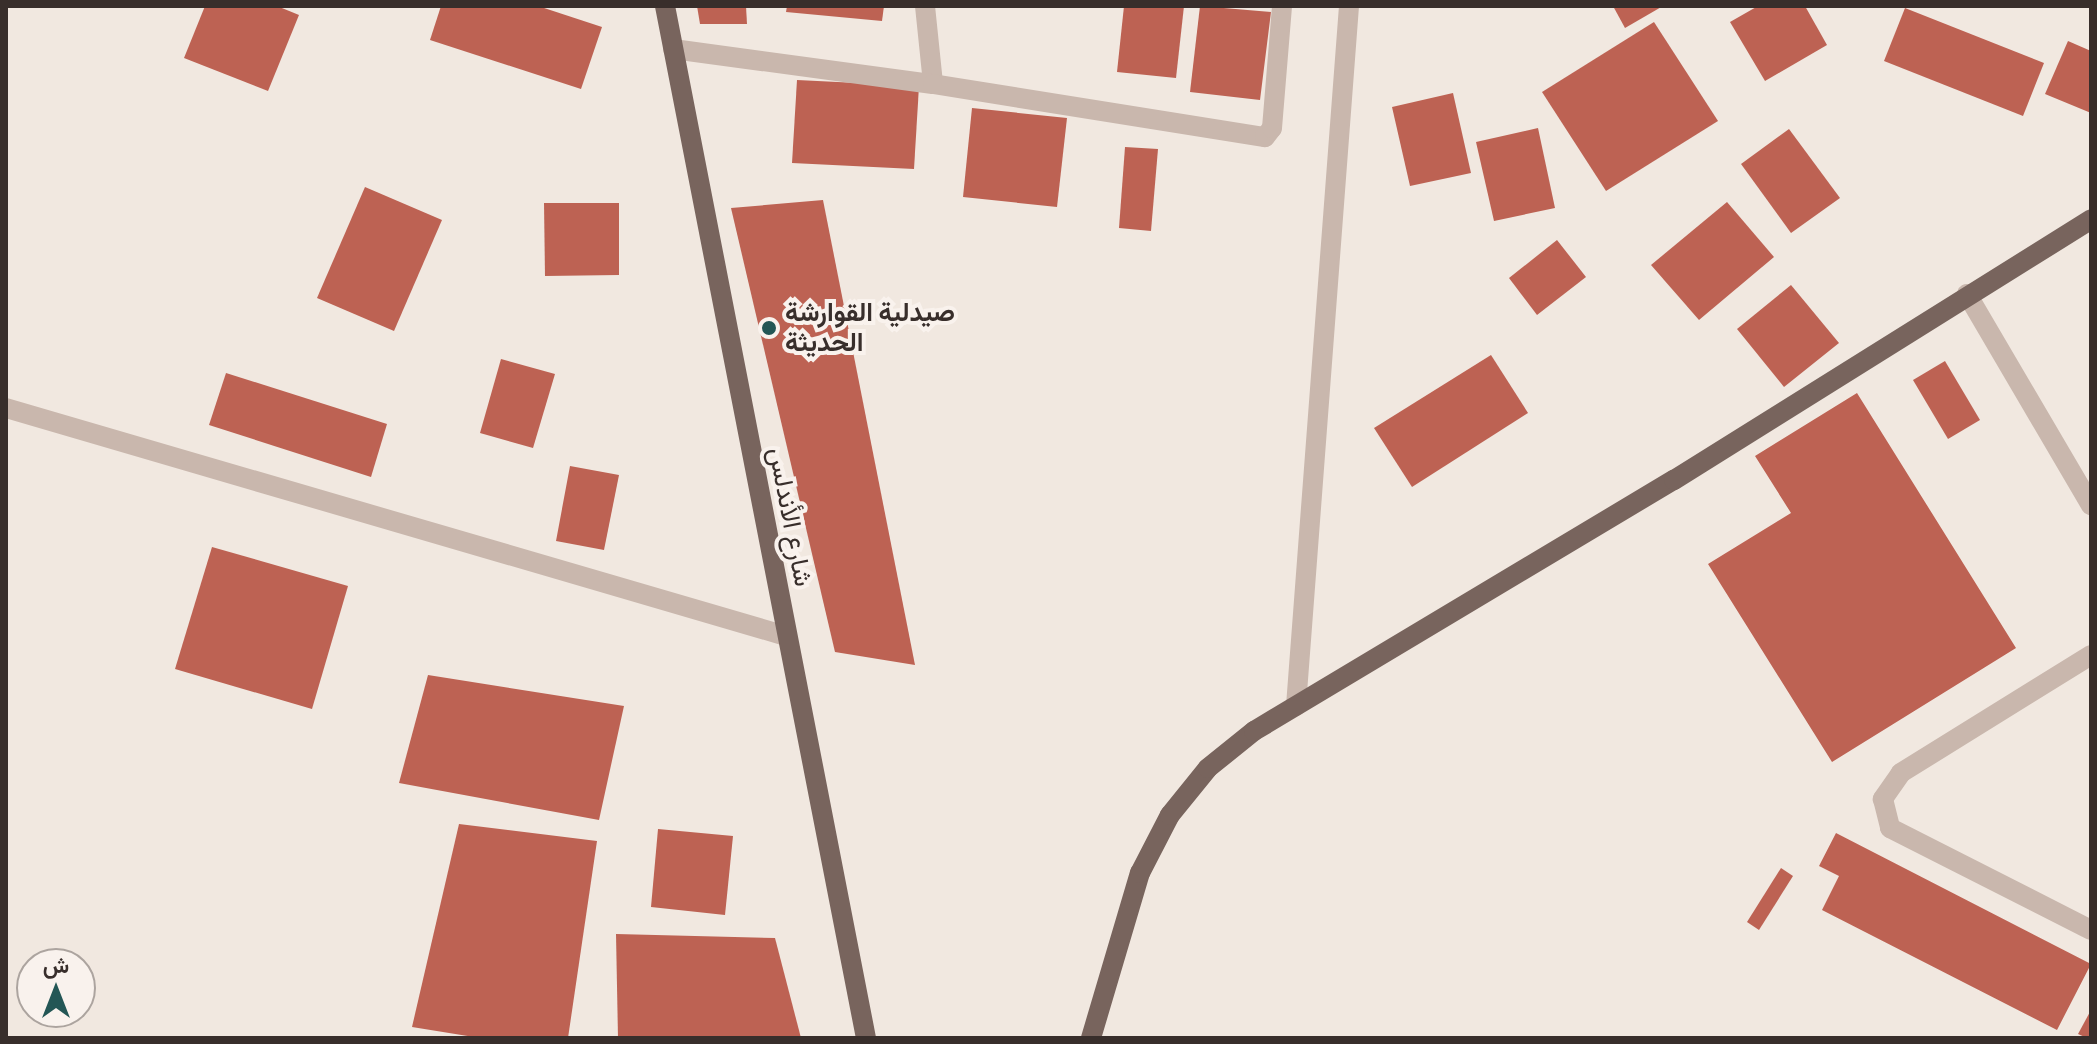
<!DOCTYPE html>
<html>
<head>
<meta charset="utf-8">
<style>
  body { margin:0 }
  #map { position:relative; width:2097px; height:1044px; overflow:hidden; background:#f1e8e0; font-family:Poppins,Vazirmatn,sans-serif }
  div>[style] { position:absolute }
  .building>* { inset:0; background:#bd6253 }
  .minor>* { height:20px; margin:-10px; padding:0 10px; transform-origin:10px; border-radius:10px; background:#c9b7ad }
  .major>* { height:20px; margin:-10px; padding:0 10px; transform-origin:10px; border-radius:10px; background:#78645d }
  .dots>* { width:22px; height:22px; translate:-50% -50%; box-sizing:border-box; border:4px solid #f9f2ed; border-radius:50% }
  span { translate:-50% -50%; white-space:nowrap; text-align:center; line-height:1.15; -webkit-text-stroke:8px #f9f2ed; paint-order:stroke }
  .poi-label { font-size:26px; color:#382e2b; font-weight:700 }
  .left { translate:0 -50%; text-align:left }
  .street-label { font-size:26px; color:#382e2b }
  .frame { position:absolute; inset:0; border:8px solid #382e2b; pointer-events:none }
  .north { position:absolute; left:16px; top:948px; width:80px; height:80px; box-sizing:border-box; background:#f9f2ed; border:2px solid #aca49f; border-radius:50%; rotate:0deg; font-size:22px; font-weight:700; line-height:32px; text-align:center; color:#382e2b }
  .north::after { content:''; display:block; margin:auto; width:28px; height:36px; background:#235655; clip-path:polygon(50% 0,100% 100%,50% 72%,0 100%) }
</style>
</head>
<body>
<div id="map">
  <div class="building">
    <i style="clip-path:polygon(205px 6px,277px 6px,299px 15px,268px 91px,184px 58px)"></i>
    <i style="clip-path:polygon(441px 6px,538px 6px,602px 27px,581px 89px,430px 40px)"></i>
    <i style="clip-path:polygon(697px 6px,746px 6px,747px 24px,700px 24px)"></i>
    <i style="clip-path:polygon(787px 6px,884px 6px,882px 21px,786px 12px)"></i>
    <i style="clip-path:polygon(1124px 6px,1184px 6px,1176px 78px,1117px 72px)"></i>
    <i style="clip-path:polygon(1200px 6px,1271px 12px,1260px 100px,1190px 92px)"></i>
    <i style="clip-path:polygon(1613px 6px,1663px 6px,1625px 28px)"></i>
    <i style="clip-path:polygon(1758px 6px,1805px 6px,1827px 45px,1765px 81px,1730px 22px)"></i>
    <i style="clip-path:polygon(1905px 8px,2044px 63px,2023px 116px,1884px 61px)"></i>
    <i style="clip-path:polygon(1654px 22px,1718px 121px,1606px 191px,1542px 92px)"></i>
    <i style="clip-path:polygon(2068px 41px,2091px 51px,2091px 113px,2045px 94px)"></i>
    <i style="clip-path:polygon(797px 80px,919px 86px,914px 169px,792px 163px)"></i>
    <i style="clip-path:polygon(1453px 93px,1471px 173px,1410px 186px,1392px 107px)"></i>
    <i style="clip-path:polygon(972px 108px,1067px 118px,1057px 207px,963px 197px)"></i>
    <i style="clip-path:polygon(1538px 128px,1555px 208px,1494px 221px,1476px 142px)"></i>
    <i style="clip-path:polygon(1789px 129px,1840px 198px,1791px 233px,1741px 164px)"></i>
    <i style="clip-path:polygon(1125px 147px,1158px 149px,1151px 231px,1119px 228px)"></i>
    <i style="clip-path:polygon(365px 187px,442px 220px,394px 331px,317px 298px)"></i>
    <i style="clip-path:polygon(823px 200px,915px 665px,835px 652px,731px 208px)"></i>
    <i style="clip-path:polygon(1727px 202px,1774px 257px,1699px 320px,1651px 265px)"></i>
    <i style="clip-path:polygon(544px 203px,619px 203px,619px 275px,545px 276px)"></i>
    <i style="clip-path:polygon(1557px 240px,1586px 277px,1537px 315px,1509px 278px)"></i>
    <i style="clip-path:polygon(1791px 285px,1839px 343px,1784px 387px,1737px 329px)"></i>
    <i style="clip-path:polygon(1491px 355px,1528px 413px,1412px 487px,1374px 428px)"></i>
    <i style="clip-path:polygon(501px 359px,555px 374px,533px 448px,480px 433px)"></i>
    <i style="clip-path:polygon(1945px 361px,1980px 420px,1948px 439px,1913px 380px)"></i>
    <i style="clip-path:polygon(226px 373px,387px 424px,371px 477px,209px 425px)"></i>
    <i style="clip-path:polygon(1857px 393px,2016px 648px,1832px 762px,1708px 564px,1791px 513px,1755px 456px)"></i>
    <i style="clip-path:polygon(570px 466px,619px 475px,604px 550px,556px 541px)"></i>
    <i style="clip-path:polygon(212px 547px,348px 586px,312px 709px,175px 669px)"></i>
    <i style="clip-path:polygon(428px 675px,624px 706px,599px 820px,399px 783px)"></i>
    <i style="clip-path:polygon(459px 824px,597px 841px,568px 1038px,480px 1038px,412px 1027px)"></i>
    <i style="clip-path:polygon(658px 829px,733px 836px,725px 915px,651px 907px)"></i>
    <i style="clip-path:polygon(1836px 833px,2091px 964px,2057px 1030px,1822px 910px,1839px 876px,1819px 866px)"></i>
    <i style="clip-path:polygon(1781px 868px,1793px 876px,1759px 930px,1747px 922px)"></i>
    <i style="clip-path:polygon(616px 934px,775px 938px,801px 1038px,618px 1038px)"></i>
    <i style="clip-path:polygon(2091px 1010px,2091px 1038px,2087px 1038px,2078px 1034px)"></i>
  </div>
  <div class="minor">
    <i style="left:925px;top:6px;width:78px;rotate:84.1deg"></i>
    <i style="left:673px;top:49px;width:262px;rotate:7.7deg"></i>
    <i style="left:933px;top:84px;width:336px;rotate:9.1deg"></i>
    <i style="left:1265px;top:137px;width:11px;rotate:-52deg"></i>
    <i style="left:1272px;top:128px;width:122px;rotate:-85.3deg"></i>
    <i style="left:1967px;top:294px;width:245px;rotate:59.6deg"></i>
    <i style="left:6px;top:408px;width:813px;rotate:16.29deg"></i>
    <i style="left:2091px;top:655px;width:224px;rotate:148.2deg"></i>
    <i style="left:1901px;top:773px;width:32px;rotate:125deg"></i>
    <i style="left:1883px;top:799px;width:30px;rotate:76deg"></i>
    <i style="left:1890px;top:828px;width:225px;rotate:26.9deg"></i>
    <i style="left:1296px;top:706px;width:702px;rotate:-85.67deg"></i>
  </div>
  <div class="major">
    <i style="left:665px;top:6px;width:1051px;rotate:78.98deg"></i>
    <i style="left:1091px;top:1038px;width:172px;rotate:-73.5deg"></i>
    <i style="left:1140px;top:873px;width:65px;rotate:-62.7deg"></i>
    <i style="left:1170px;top:815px;width:60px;rotate:-51deg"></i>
    <i style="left:1208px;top:768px;width:59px;rotate:-38.8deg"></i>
    <i style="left:1254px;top:731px;width:489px;rotate:-30.9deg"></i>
    <i style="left:1674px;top:480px;width:492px;rotate:-32deg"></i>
  </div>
  <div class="dots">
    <i style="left:769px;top:328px;background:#235655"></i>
  </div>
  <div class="poi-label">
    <span class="left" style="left:785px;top:328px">صيدلية القوارشة<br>الحديثة</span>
  </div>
  <div class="street-label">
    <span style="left:790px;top:517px;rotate:79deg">شارع الأندلس</span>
  </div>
  <div class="frame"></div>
  <div class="north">ش</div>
</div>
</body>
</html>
